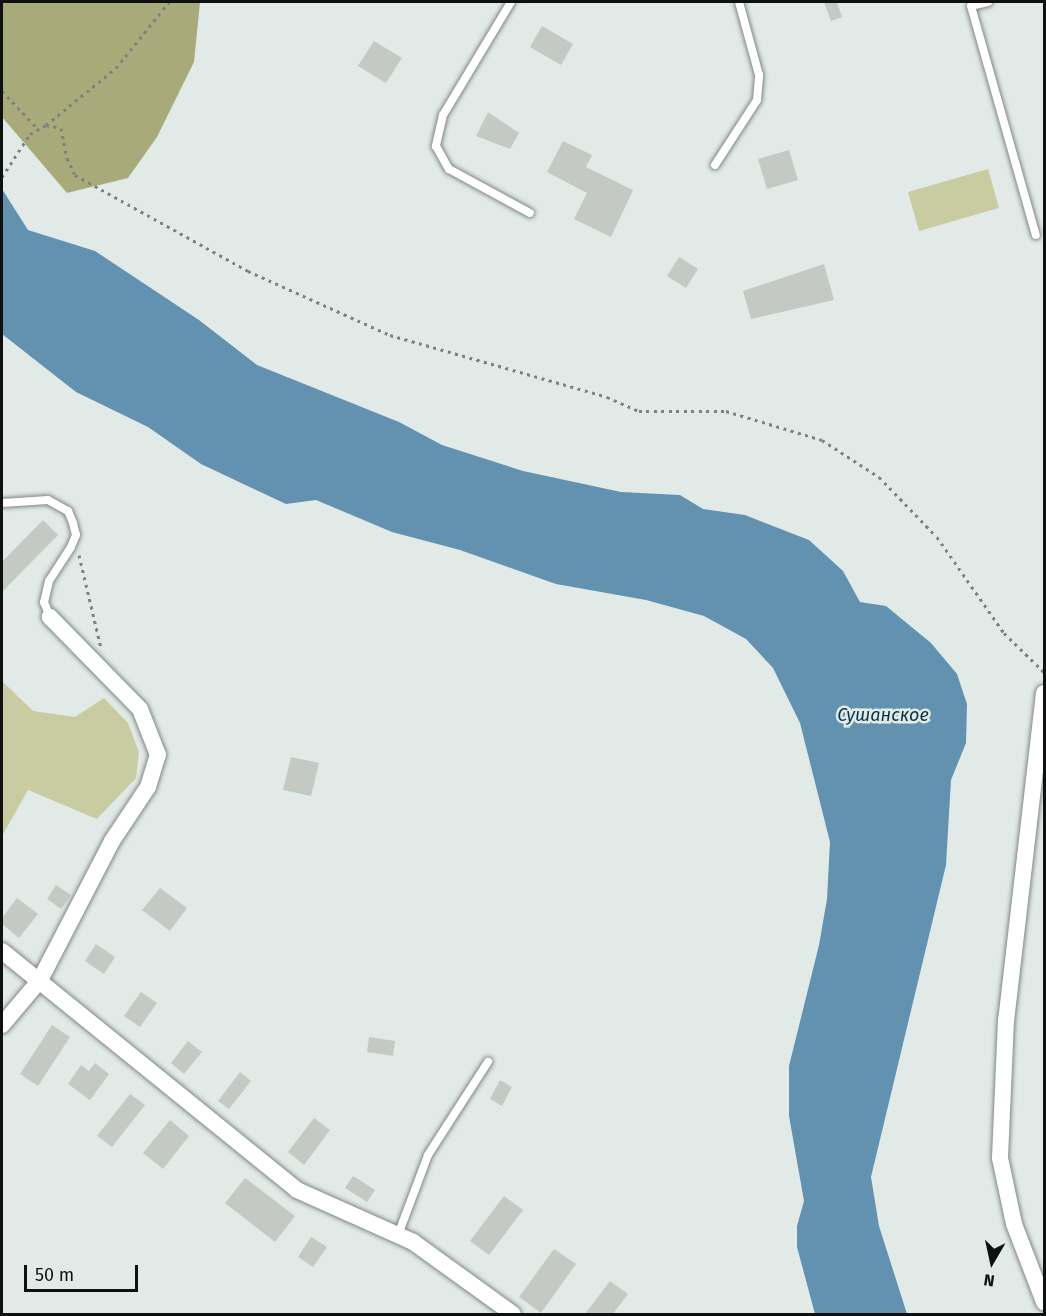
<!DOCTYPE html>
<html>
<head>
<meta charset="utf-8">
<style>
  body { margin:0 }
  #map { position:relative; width:1046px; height:1316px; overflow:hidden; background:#e1eae7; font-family:"Fira Sans",sans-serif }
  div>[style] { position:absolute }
  .green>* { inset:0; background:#c9cca1 }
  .forest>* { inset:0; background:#a8ab79 }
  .water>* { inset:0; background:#6392b1 }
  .building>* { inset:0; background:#c4c9c3 }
  .path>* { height:3px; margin-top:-1.5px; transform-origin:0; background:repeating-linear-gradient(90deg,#7c8280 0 3px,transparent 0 7.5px) }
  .roads { filter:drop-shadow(0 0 2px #818886) drop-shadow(0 0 2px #818886) }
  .lane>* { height:8px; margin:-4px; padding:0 4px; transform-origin:4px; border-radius:4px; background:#fff }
  .street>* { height:16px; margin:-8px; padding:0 8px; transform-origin:8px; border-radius:8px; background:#fff }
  span { translate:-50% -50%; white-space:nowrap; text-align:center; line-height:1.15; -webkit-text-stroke:5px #e1eae7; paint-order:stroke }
  .water-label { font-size:18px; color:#0a3248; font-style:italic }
  .frame { position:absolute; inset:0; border:3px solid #0e1110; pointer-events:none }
  .north { position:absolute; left:962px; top:1232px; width:60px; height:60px; -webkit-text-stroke:4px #e1eae7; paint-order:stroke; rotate:189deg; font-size:16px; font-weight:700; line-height:24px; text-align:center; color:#0e1110 }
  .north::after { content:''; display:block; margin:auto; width:21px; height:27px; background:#0e1110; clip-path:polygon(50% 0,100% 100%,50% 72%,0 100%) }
  .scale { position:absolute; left:24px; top:1265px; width:114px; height:27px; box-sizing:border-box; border:3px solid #0e1110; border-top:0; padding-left:8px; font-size:18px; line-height:21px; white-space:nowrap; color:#0e1110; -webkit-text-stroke:4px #e1eae7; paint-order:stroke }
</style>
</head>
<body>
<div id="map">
  <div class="green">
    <i style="clip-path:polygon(988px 169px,999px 208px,919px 231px,908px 192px)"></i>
    <i style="clip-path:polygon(2px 681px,33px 711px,75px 717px,104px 698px,128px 723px,139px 752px,136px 778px,97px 819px,28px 790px,2px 836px)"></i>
  </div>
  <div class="forest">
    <i style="clip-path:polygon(2px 2px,200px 2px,194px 62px,157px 137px,128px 178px,67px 193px,2px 117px)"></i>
  </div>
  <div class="water">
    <i style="clip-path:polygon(2px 189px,28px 230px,95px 251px,199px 320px,257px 365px,399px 422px,442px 445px,523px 471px,621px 492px,680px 495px,703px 509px,745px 515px,809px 540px,843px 571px,860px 602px,886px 606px,931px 643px,957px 674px,967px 704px,966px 743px,951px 780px,946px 865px,871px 1177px,879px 1226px,907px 1314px,815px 1314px,797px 1247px,797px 1226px,804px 1201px,789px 1116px,789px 1066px,819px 945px,827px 899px,830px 842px,800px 723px,773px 668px,746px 639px,704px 616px,646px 600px,556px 584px,460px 550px,392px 532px,316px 500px,286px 504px,201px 464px,148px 427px,76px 392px,2px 334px)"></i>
  </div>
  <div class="building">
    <i style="clip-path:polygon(824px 2px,837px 2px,842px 17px,831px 21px)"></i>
    <i style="clip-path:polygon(542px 26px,573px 44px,561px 65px,530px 47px)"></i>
    <i style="clip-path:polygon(374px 41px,402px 58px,386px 83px,358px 66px)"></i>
    <i style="clip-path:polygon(488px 112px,519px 133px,510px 149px,476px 136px)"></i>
    <i style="clip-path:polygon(563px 141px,592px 155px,586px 167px,633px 190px,611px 237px,574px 219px,587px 193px,547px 172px)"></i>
    <i style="clip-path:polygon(789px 150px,798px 180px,767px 189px,758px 159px)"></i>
    <i style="clip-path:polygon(679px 257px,698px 269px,686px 288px,667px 276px)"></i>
    <i style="clip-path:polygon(824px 264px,834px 300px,751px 319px,743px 291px)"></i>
    <i style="clip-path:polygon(43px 520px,58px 535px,2px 592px,2px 562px)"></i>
    <i style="clip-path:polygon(291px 757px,319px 763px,311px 796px,283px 790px)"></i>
    <i style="clip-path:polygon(56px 885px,71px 895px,61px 909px,47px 899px)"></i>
    <i style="clip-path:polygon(160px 888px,187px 908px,170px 931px,142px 910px)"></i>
    <i style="clip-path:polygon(17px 898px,38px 914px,19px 938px,2px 924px,2px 918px)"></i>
    <i style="clip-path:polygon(96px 944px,115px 957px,104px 974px,85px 961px)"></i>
    <i style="clip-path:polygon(141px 992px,157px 1003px,140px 1027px,124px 1016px)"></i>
    <i style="clip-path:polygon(52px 1025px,70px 1037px,38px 1086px,20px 1074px)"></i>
    <i style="clip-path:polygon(369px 1037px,395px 1041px,393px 1056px,367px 1052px)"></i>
    <i style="clip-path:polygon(188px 1041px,202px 1052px,184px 1074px,171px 1063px)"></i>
    <i style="clip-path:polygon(95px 1063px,109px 1074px,90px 1100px,68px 1084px,81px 1065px,89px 1071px)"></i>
    <i style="clip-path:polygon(240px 1072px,251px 1081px,229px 1109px,218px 1101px)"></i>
    <i style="clip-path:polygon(500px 1080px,512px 1087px,502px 1106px,490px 1099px)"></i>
    <i style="clip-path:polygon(130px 1094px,145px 1105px,112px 1147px,97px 1136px)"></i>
    <i style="clip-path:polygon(314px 1118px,330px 1130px,304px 1165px,288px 1152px)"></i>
    <i style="clip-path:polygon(170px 1120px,189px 1136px,163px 1169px,143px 1153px)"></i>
    <i style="clip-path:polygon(353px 1176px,375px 1190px,367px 1202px,345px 1188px)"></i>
    <i style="clip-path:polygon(245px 1178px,295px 1216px,275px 1242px,225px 1203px)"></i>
    <i style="clip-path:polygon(504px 1196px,523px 1210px,489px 1255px,470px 1241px)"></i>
    <i style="clip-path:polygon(311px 1237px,327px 1247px,313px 1267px,298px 1257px)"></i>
    <i style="clip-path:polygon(554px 1249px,576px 1264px,541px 1313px,519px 1297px)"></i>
    <i style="clip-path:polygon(610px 1281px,628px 1294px,613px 1314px,585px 1314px)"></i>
  </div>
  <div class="path">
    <i style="left:2px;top:91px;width:52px;rotate:46.5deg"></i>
    <i style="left:46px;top:125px;width:90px;rotate:-39.2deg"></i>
    <i style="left:116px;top:68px;width:85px;rotate:-51.2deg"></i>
    <i style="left:2px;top:177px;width:51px;rotate:-56.9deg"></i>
    <i style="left:30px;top:134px;width:18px;rotate:-29deg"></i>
    <i style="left:46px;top:125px;width:15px;rotate:11deg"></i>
    <i style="left:61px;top:128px;width:31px;rotate:79deg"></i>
    <i style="left:67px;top:158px;width:19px;rotate:65deg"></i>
    <i style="left:75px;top:175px;width:198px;rotate:29deg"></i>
    <i style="left:248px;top:271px;width:156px;rotate:24.3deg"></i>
    <i style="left:390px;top:335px;width:226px;rotate:15.9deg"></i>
    <i style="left:607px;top:397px;width:35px;rotate:24deg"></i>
    <i style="left:639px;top:411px;width:87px"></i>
    <i style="left:726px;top:411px;width:100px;rotate:16.8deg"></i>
    <i style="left:822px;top:440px;width:68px;rotate:33deg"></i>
    <i style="left:879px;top:477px;width:83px;rotate:46deg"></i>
    <i style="left:937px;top:537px;width:117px;rotate:55.1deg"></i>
    <i style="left:1004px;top:633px;width:56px;rotate:44.3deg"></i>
    <i style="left:79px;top:555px;width:96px;rotate:76.7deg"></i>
  </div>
  <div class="roads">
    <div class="lane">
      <i style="left:511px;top:2px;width:132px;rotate:121deg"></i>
      <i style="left:443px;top:115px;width:32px;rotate:103deg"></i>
      <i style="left:436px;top:146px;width:26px;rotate:61deg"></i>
      <i style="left:449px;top:169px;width:92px;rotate:28.5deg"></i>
      <i style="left:988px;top:2px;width:17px;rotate:167deg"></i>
      <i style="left:971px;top:6px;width:238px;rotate:74.2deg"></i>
      <i style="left:715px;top:165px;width:77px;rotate:-57.1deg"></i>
      <i style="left:757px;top:100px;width:25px;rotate:-85deg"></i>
      <i style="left:759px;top:75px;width:76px;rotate:-105.3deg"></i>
      <i style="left:2px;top:503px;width:46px;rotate:-3.7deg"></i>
      <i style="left:48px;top:500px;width:23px;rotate:29deg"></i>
      <i style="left:68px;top:511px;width:13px;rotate:67deg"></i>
      <i style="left:73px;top:523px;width:12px;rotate:76deg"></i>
      <i style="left:76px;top:535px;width:13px;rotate:113deg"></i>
      <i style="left:71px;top:547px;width:40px;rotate:122.9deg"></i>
      <i style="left:49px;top:581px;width:22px;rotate:103deg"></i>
      <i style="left:44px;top:602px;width:16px;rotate:68deg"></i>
      <i style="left:398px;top:1235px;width:85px;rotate:-69.4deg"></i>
      <i style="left:428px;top:1155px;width:111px;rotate:-57.2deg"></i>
    </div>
    <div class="street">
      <i style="left:1044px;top:693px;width:329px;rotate:96.6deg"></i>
      <i style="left:1006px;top:1020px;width:138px;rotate:92.5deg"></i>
      <i style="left:1000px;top:1158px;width:67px;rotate:78deg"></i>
      <i style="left:1014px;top:1224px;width:84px;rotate:69deg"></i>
      <i style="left:2px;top:951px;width:380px;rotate:39deg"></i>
      <i style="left:297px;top:1190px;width:127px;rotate:24.1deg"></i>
      <i style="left:413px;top:1242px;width:123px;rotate:35.8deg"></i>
      <i style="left:2px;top:1025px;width:59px;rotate:-49.8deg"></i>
      <i style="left:40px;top:980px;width:157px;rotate:-62.6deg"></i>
      <i style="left:112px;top:841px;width:65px;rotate:-56.3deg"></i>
      <i style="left:148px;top:787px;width:34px;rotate:-73deg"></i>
      <i style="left:158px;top:755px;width:49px;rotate:-111.4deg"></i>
      <i style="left:140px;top:709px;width:129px;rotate:-134.4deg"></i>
    </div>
  </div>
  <div class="water-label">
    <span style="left:883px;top:715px">Сушанское</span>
  </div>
  <div class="frame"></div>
  <div class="north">N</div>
  <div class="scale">50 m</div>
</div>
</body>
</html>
